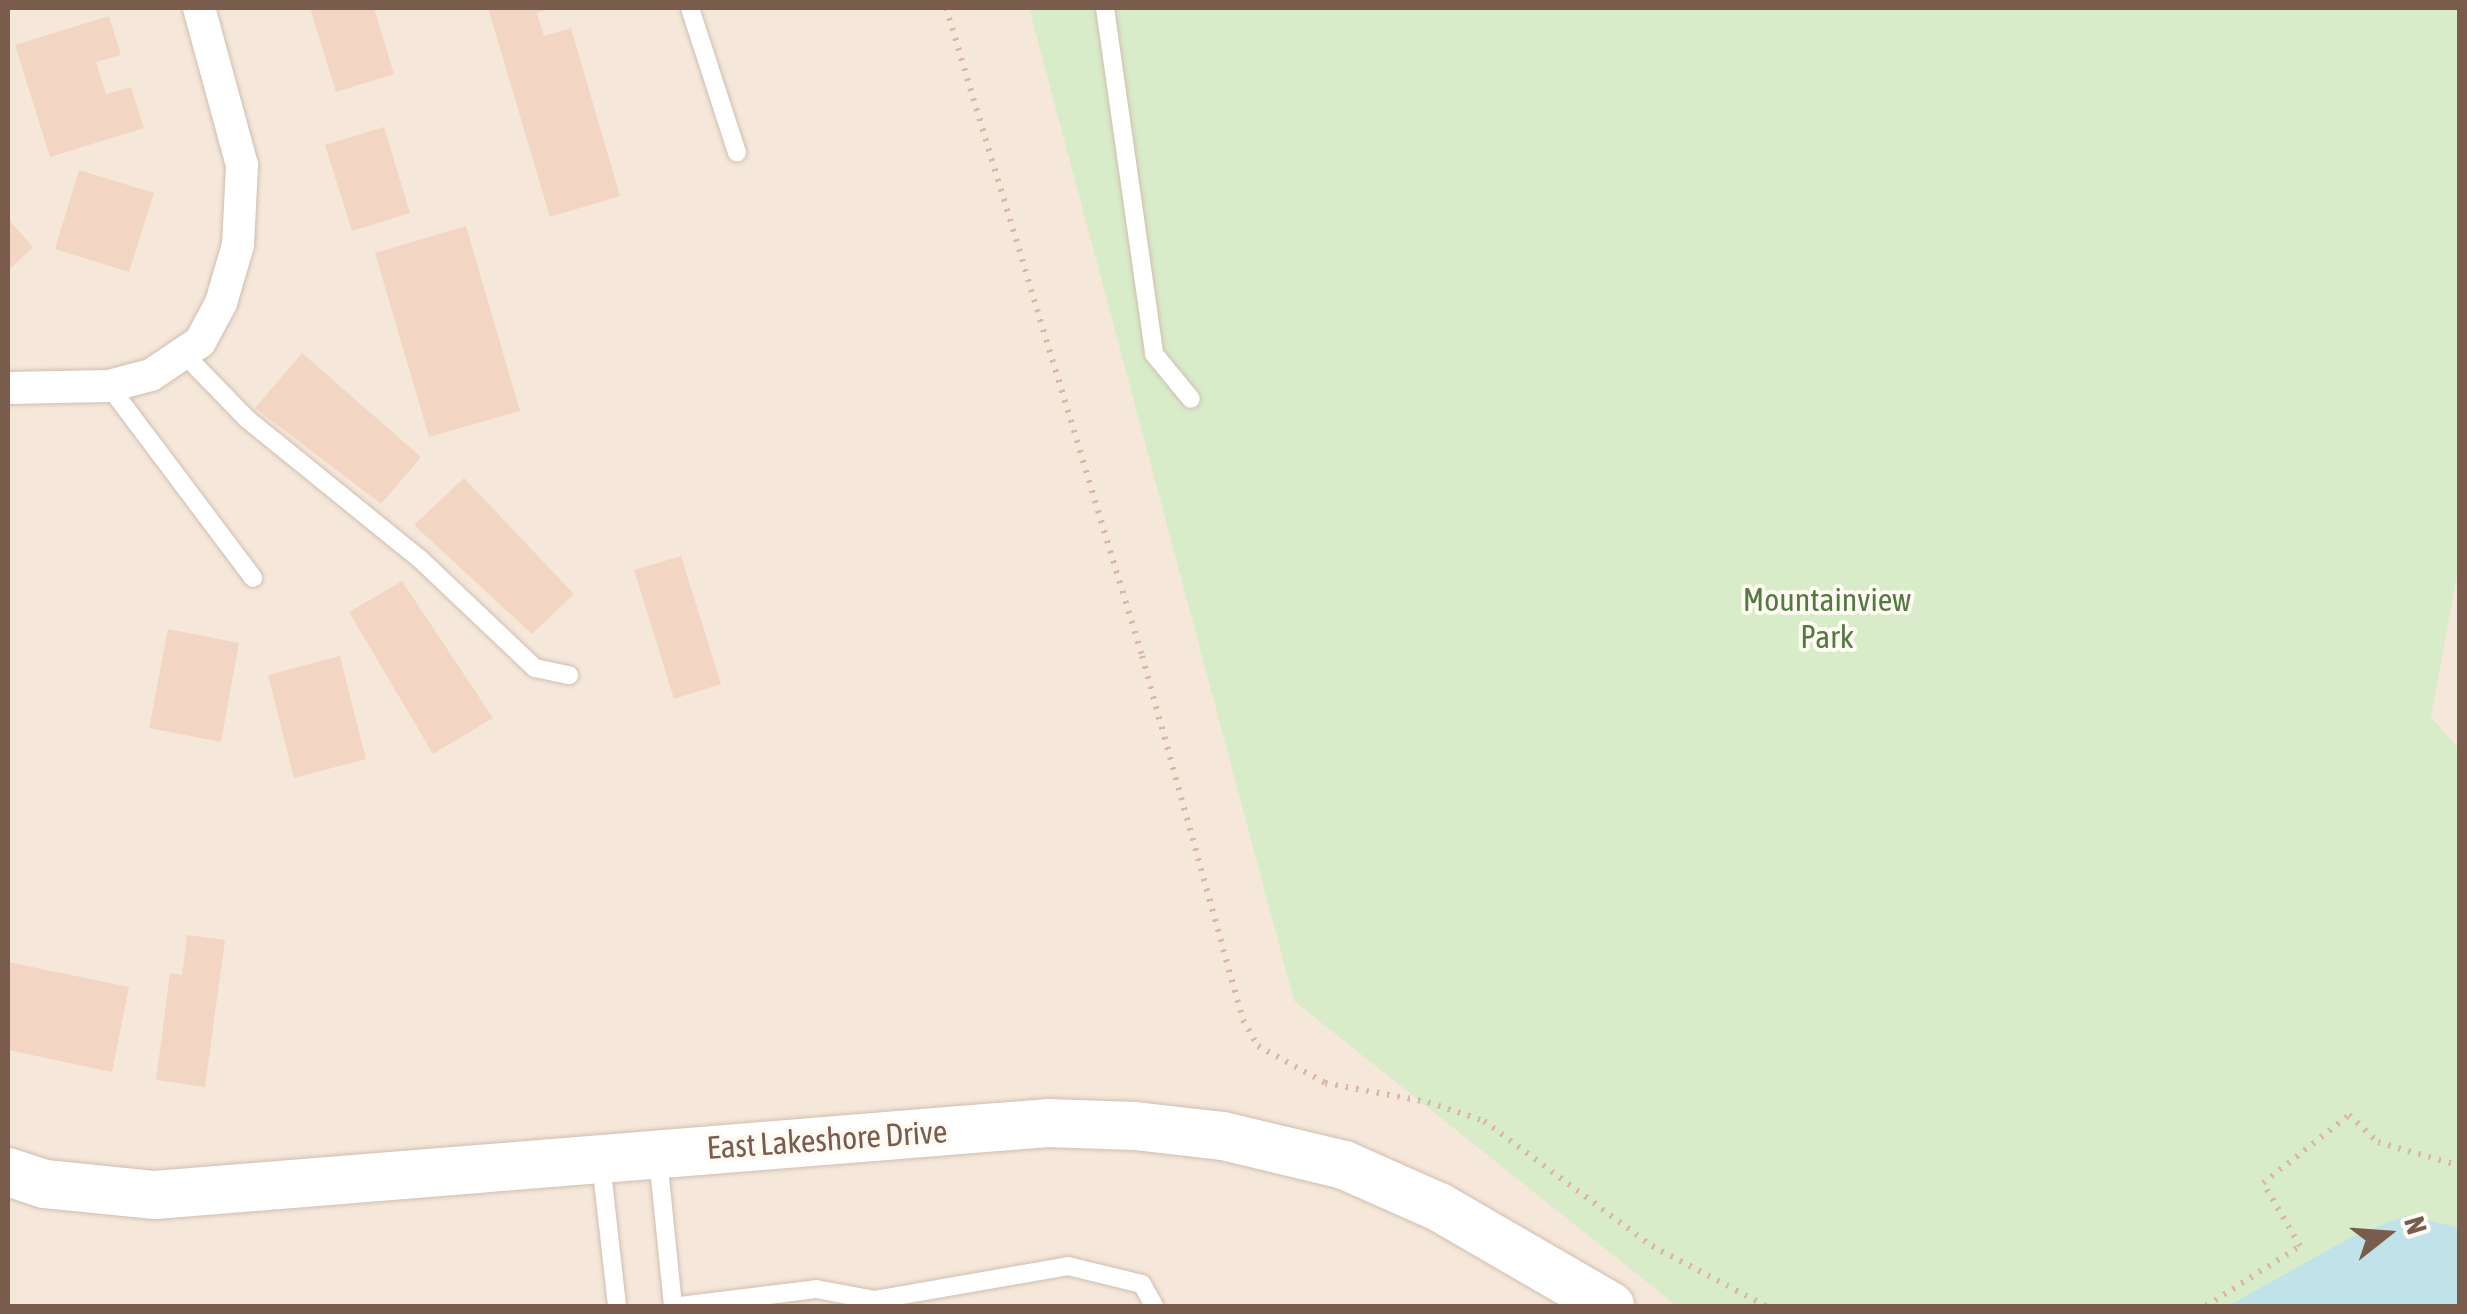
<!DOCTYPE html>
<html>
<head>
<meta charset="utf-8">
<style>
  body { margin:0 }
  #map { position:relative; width:2467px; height:1314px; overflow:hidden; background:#fdf6ec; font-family:"Asap Condensed",sans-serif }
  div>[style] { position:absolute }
  .residential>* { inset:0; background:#f5e8da }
  .green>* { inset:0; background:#d8ecc9 }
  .water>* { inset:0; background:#bfe3e8 }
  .building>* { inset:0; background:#f3d5c3 }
  .path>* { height:6px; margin-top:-3px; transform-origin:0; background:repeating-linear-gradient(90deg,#d9b8a5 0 2.5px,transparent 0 10.5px) }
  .roads { filter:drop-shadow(0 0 2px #d1beb0) drop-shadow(0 0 2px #d1beb0) }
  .service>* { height:18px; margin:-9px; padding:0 9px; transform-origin:9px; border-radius:9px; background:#fff }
  .minor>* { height:32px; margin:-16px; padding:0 16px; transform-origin:16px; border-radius:16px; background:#fff }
  .secondary>* { height:48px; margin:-24px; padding:0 24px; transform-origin:24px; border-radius:24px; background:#fff }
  span { translate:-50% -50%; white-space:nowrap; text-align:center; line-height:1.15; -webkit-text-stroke:8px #fffaf3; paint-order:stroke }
  .park-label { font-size:32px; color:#537a41 }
  .street-label { font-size:32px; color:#7a5c4d }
  .frame { position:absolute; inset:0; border:10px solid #7a5c4d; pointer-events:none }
  .north { position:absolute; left:2337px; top:1184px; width:100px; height:100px; -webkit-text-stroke:8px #fffaf3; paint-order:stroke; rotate:73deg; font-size:28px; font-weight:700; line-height:40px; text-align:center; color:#7a5c4d }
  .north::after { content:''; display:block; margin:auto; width:35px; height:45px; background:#7a5c4d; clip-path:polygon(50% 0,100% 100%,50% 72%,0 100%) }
</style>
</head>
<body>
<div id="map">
  <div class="residential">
    <i style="clip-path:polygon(8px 8px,2459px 8px,2459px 1306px,8px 1306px)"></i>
  </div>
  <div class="green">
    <i style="clip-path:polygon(1029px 8px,2459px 8px,2460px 559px,2431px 717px,2460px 750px,2459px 1306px,1677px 1306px,1294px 1001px)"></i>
  </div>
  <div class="water">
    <i style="clip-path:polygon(2408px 1215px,2459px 1228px,2459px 1306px,2228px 1306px,2353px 1236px)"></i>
  </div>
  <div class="building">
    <i style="clip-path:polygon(310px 8px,374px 8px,394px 74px,336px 92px)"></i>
    <i style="clip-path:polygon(488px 8px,552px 8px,537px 13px,544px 36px,571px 28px,620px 196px,550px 217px)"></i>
    <i style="clip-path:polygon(109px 16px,121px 55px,96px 62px,106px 94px,131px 87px,144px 128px,50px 157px,15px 45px)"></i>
    <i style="clip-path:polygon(384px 127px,410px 213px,352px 231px,325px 145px)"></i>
    <i style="clip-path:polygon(79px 170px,154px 193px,129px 272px,55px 249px)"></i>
    <i style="clip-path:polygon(8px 219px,33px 247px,8px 271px)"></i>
    <i style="clip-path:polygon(466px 226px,520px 411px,429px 437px,375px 253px)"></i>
    <i style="clip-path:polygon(302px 353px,421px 457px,381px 504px,255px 408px)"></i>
    <i style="clip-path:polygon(464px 478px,574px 594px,532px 634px,414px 525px)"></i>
    <i style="clip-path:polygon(681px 556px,721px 684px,674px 699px,634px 570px)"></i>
    <i style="clip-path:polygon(402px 581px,493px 718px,433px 754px,349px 612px)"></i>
    <i style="clip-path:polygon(168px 629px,239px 643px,221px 742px,149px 728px)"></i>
    <i style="clip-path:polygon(340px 656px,366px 759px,294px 778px,268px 675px)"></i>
    <i style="clip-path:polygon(187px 935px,225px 940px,205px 1087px,156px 1080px,170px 973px,182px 975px)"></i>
    <i style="clip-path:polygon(8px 962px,129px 987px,112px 1072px,8px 1050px)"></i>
  </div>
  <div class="path">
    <i style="left:946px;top:8px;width:677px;rotate:73.17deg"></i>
    <i style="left:1142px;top:656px;width:378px;rotate:74.5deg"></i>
    <i style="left:1243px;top:1020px;width:30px;rotate:60deg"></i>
    <i style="left:1258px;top:1046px;width:77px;rotate:28.9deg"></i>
    <i style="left:1325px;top:1083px;width:105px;rotate:10.5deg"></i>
    <i style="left:1428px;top:1102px;width:59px;rotate:18.7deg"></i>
    <i style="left:1484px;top:1121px;width:209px;rotate:36.7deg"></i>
    <i style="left:1652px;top:1246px;width:129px;rotate:27.8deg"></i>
    <i style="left:2206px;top:1306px;width:112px;rotate:-32.6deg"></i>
    <i style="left:2300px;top:1246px;width:73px;rotate:-120.4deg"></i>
    <i style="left:2263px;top:1183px;width:110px;rotate:-38.3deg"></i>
    <i style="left:2349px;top:1115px;width:40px;rotate:43deg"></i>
    <i style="left:2378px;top:1142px;width:85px;rotate:16.3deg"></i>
  </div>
  <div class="roads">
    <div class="service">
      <i style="left:690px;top:8px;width:152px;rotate:72deg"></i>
      <i style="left:1105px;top:8px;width:349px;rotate:81.9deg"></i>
      <i style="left:1154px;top:354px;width:58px;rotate:50.6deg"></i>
      <i style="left:183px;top:353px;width:92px;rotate:45.9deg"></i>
      <i style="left:247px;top:419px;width:224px;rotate:39deg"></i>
      <i style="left:421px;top:560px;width:157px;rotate:43.5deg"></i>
      <i style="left:535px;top:668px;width:35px;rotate:12deg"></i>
      <i style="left:109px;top:386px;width:240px;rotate:53.1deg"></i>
      <i style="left:658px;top:1158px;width:149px;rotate:84.2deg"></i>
      <i style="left:601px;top:1163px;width:144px;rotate:83.6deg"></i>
      <i style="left:680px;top:1306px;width:137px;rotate:-7.1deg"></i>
      <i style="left:816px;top:1289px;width:59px;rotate:10.7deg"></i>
      <i style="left:874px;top:1300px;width:197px;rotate:-9.9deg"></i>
      <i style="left:1068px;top:1266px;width:76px;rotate:13.7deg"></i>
      <i style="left:1142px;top:1284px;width:25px;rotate:61deg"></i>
    </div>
    <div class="minor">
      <i style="left:8px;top:388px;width:101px;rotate:-1.1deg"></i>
      <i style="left:109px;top:386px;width:43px;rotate:-14.7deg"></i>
      <i style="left:151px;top:375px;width:59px;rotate:-34deg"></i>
      <i style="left:200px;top:342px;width:44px;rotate:-61.7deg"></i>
      <i style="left:221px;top:303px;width:60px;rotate:-73.7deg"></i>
      <i style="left:238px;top:245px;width:80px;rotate:-87.1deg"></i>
      <i style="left:242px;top:165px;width:163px;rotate:-105.3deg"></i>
    </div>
    <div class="secondary">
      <i style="left:8px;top:1172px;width:39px;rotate:18deg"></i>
      <i style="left:45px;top:1184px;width:111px;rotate:5.7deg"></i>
      <i style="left:155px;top:1195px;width:895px;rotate:-4.61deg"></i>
      <i style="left:1047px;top:1123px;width:88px;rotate:2deg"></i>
      <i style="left:1135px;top:1126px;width:89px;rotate:6.5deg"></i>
      <i style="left:1223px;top:1136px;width:124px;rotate:13.5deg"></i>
      <i style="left:1344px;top:1165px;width:104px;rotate:23.9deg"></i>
      <i style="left:1439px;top:1207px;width:198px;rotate:30.1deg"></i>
    </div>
  </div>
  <div class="park-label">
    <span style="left:1827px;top:619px">Mountainview<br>Park</span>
  </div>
  <div class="street-label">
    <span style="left:827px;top:1140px;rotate:-4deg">East Lakeshore Drive</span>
  </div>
  <div class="frame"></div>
  <div class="north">N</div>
</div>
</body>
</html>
